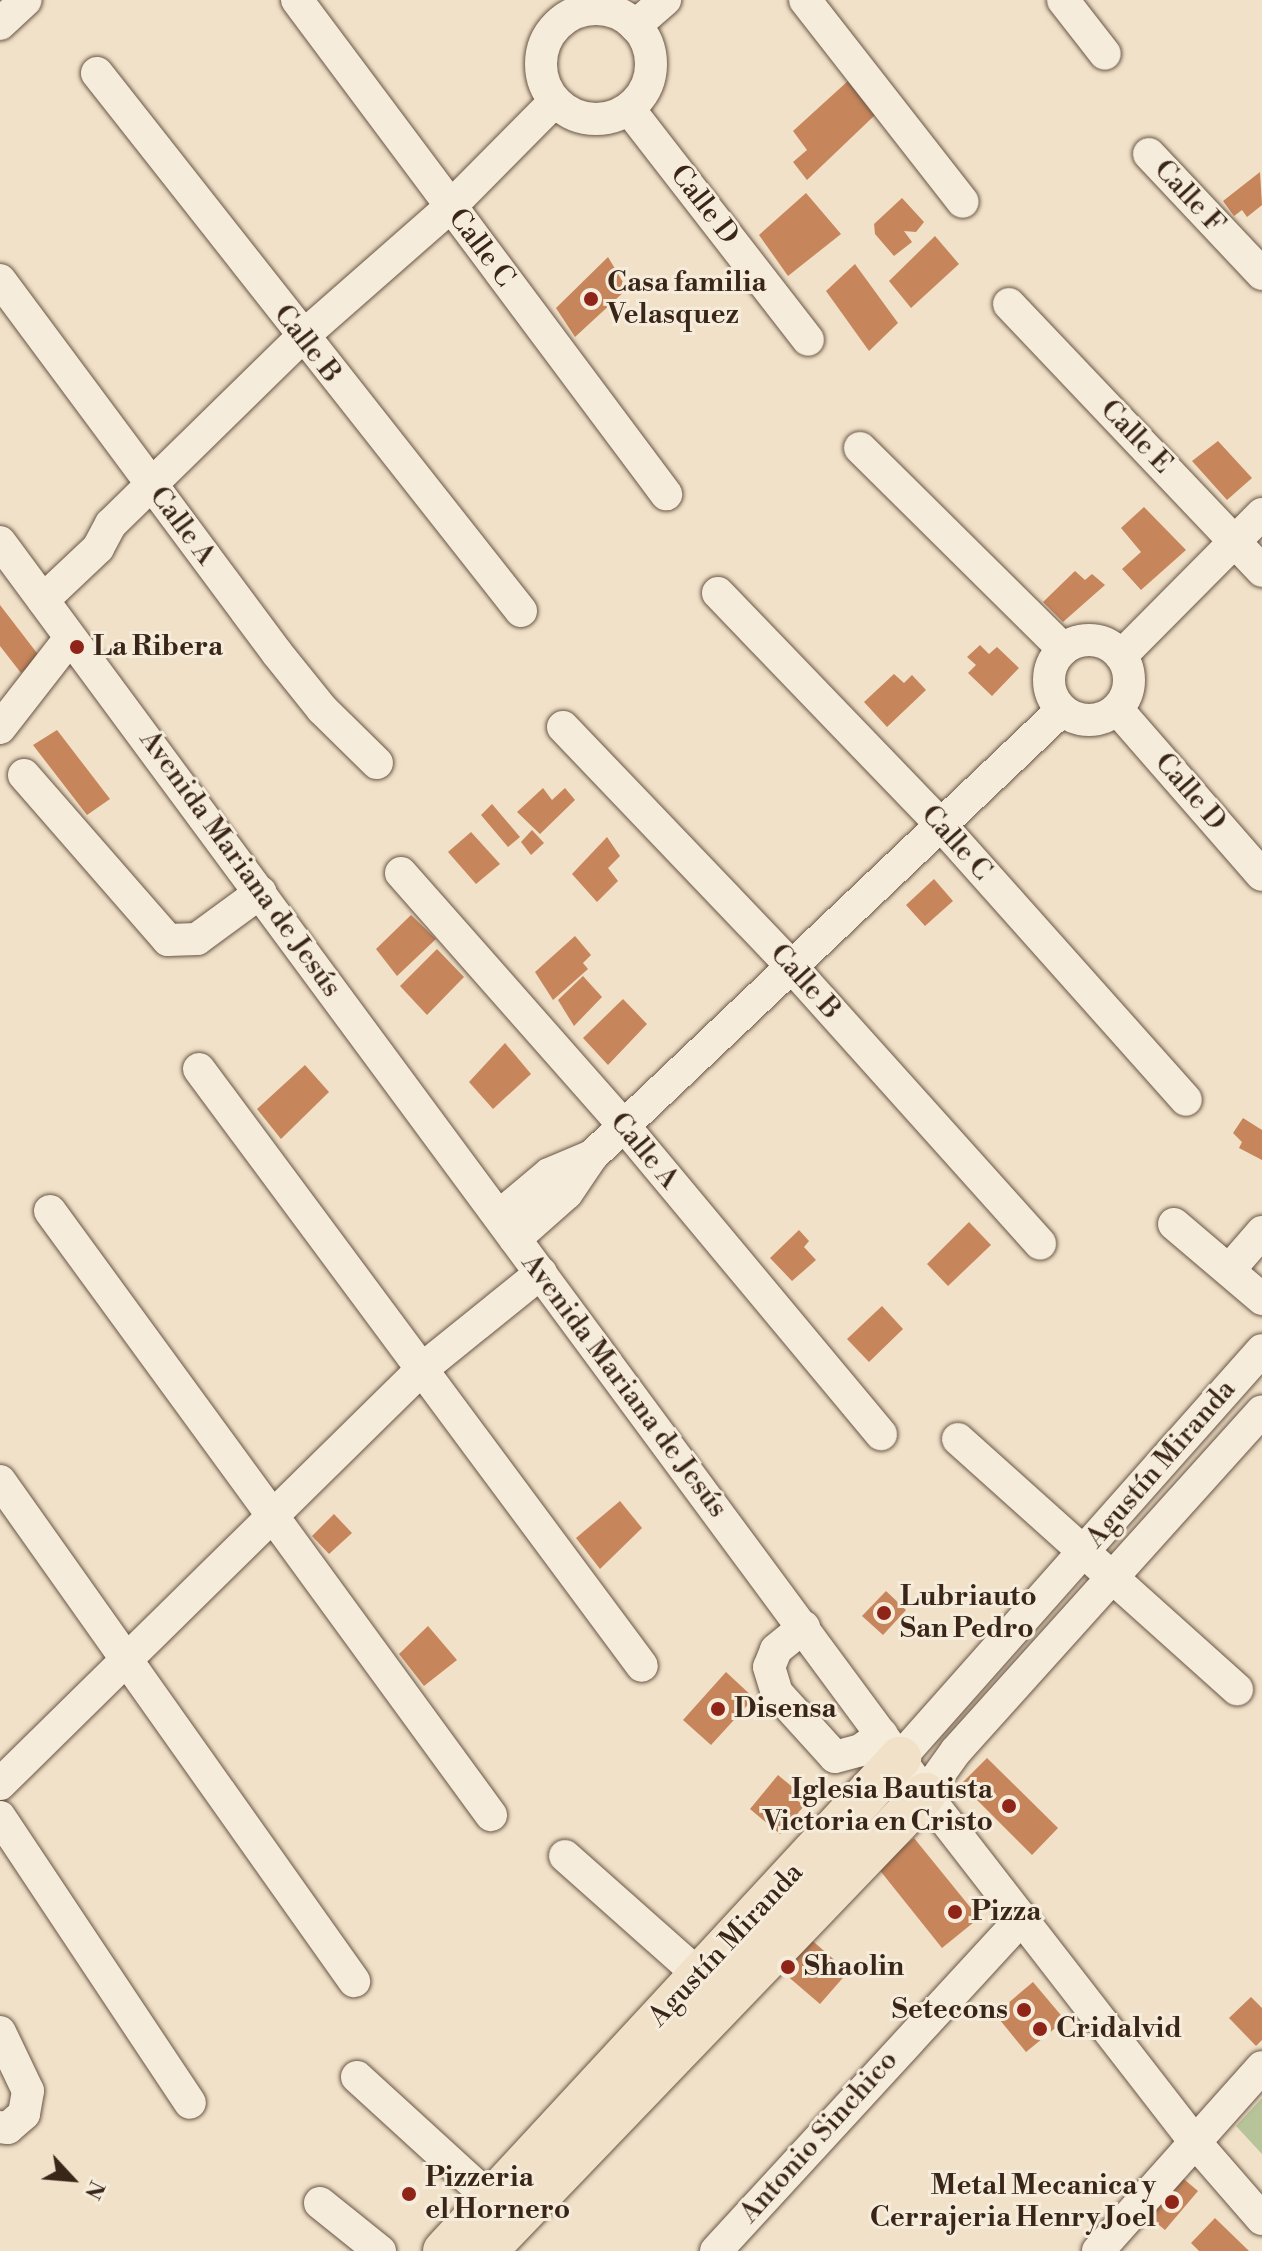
<!DOCTYPE html>
<html>
<head>
<meta charset="utf-8">
<style>
  body { margin:0 }
  #map { position:relative; width:1262px; height:2251px; overflow:hidden; background:#f1e1c8; font-family:"Libre Bodoni",serif }
  div>[style] { position:absolute }
  .green>* { inset:0; background:#b7c398 }
  .building>* { inset:0; background:#c7855b }
  .roads { filter:drop-shadow(0 0 2px #685545) drop-shadow(0 0 2px #685545) }
  .minor>* { height:32px; margin:-16px; padding:0 16px; transform-origin:16px; border-radius:16px; background:#f6ecdb }
  .minor>.ring { margin:-16px; padding:0; box-sizing:content-box; background:none; border:32px solid #f6ecdb; border-radius:50% }
  .major>* { height:42px; margin:-21px; padding:0 21px; transform-origin:21px; border-radius:21px; background:#f1e1c8 }
  .dots>* { width:22px; height:22px; translate:-50% -50%; box-sizing:border-box; border:4px solid #f6ecdb; border-radius:50% }
  span { translate:-50% -50%; white-space:nowrap; text-align:center; line-height:1.15; -webkit-text-stroke:6px #f6ecdb; paint-order:stroke }
  .street-label { font-size:28px; color:#3a2619 }
  .poi-label { font-size:28px; color:#3a2619; font-weight:700 }
  .left { translate:0 -50%; text-align:left }
  .right { translate:-100% -50%; text-align:right }
  .north { position:absolute; left:32px; top:2139px; width:80px; height:80px; -webkit-text-stroke:6px #f6ecdb; paint-order:stroke; rotate:116deg; font-size:22px; font-weight:700; line-height:32px; text-align:center; color:#3a2619 }
  .north::after { content:''; display:block; margin:auto; width:28px; height:36px; background:#3a2619; clip-path:polygon(50% 0,100% 100%,50% 72%,0 100%) }
</style>
</head>
<body>
<div id="map">
  <div class="green">
    <i style="clip-path:polygon(1262px 2098px,1262px 2154px,1236px 2126px)"></i>
  </div>
  <div class="building">
    <i style="clip-path:polygon(849px 80px,875px 115px,807px 180px,793px 162px,807px 150px,793px 131px)"></i>
    <i style="clip-path:polygon(1260px 172px,1262px 205px,1247px 217px,1242px 210px,1234px 216px,1223px 201px)"></i>
    <i style="clip-path:polygon(806px 193px,841px 234px,788px 276px,759px 235px)"></i>
    <i style="clip-path:polygon(902px 198px,924px 222px,916px 232px,904px 231px,912px 242px,894px 256px,875px 234px,874px 224px)"></i>
    <i style="clip-path:polygon(935px 236px,959px 264px,911px 308px,889px 281px)"></i>
    <i style="clip-path:polygon(608px 257px,627px 289px,575px 337px,556px 308px)"></i>
    <i style="clip-path:polygon(855px 264px,898px 323px,869px 351px,826px 291px)"></i>
    <i style="clip-path:polygon(1218px 441px,1252px 478px,1227px 500px,1192px 461px)"></i>
    <i style="clip-path:polygon(1144px 507px,1186px 550px,1141px 590px,1122px 569px,1141px 552px,1121px 528px)"></i>
    <i style="clip-path:polygon(1075px 571px,1085px 580px,1092px 574px,1105px 585px,1063px 622px,1043px 602px)"></i>
    <i style="clip-path:polygon(0 605px,40px 657px,21px 673px,0 646px)"></i>
    <i style="clip-path:polygon(980px 645px,989px 654px,997px 647px,1019px 668px,992px 696px,968px 673px,976px 665px,967px 657px)"></i>
    <i style="clip-path:polygon(894px 674px,904px 683px,912px 675px,926px 690px,887px 727px,864px 702px)"></i>
    <i style="clip-path:polygon(57px 730px,110px 799px,87px 815px,33px 745px)"></i>
    <i style="clip-path:polygon(543px 788px,552px 800px,565px 788px,575px 800px,540px 834px,517px 812px)"></i>
    <i style="clip-path:polygon(492px 804px,520px 837px,508px 847px,481px 815px)"></i>
    <i style="clip-path:polygon(532px 830px,544px 843px,531px 855px,521px 842px)"></i>
    <i style="clip-path:polygon(471px 832px,500px 864px,476px 884px,448px 852px)"></i>
    <i style="clip-path:polygon(607px 837px,620px 856px,608px 868px,618px 881px,597px 902px,572px 874px)"></i>
    <i style="clip-path:polygon(934px 879px,953px 901px,925px 926px,906px 905px)"></i>
    <i style="clip-path:polygon(411px 915px,436px 939px,397px 976px,376px 949px)"></i>
    <i style="clip-path:polygon(575px 936px,591px 955px,583px 963px,588px 969px,553px 1000px,535px 972px)"></i>
    <i style="clip-path:polygon(437px 949px,464px 977px,427px 1015px,400px 986px)"></i>
    <i style="clip-path:polygon(583px 976px,602px 997px,574px 1026px,558px 1000px)"></i>
    <i style="clip-path:polygon(623px 999px,647px 1024px,608px 1065px,583px 1038px)"></i>
    <i style="clip-path:polygon(505px 1043px,531px 1074px,493px 1109px,469px 1082px)"></i>
    <i style="clip-path:polygon(305px 1065px,329px 1092px,281px 1139px,257px 1109px)"></i>
    <i style="clip-path:polygon(1243px 1118px,1262px 1130px,1262px 1160px,1239px 1148px,1242px 1142px,1233px 1133px)"></i>
    <i style="clip-path:polygon(969px 1222px,991px 1245px,948px 1286px,927px 1264px)"></i>
    <i style="clip-path:polygon(799px 1230px,809px 1241px,804px 1247px,816px 1260px,792px 1281px,770px 1258px)"></i>
    <i style="clip-path:polygon(882px 1306px,903px 1329px,869px 1362px,847px 1339px)"></i>
    <i style="clip-path:polygon(620px 1501px,642px 1528px,600px 1569px,576px 1538px)"></i>
    <i style="clip-path:polygon(334px 1514px,352px 1533px,329px 1554px,312px 1536px)"></i>
    <i style="clip-path:polygon(886px 1591px,906px 1610px,883px 1635px,862px 1616px)"></i>
    <i style="clip-path:polygon(428px 1626px,457px 1660px,424px 1686px,399px 1654px)"></i>
    <i style="clip-path:polygon(726px 1672px,754px 1698px,711px 1745px,683px 1720px)"></i>
    <i style="clip-path:polygon(987px 1758px,1058px 1828px,1032px 1855px,961px 1784px)"></i>
    <i style="clip-path:polygon(778px 1775px,802px 1795px,798px 1801px,804px 1806px,780px 1834px,750px 1809px)"></i>
    <i style="clip-path:polygon(914px 1838px,979px 1918px,942px 1948px,878px 1868px)"></i>
    <i style="clip-path:polygon(806px 1935px,848px 1972px,820px 2004px,778px 1968px)"></i>
    <i style="clip-path:polygon(1033px 1982px,1065px 2020px,1026px 2052px,995px 2014px)"></i>
    <i style="clip-path:polygon(1251px 1997px,1262px 2008px,1262px 2040px,1256px 2046px,1229px 2018px)"></i>
    <i style="clip-path:polygon(1179px 2175px,1198px 2191px,1165px 2230px,1146px 2214px)"></i>
    <i style="clip-path:polygon(1215px 2218px,1249px 2251px,1199px 2251px,1191px 2243px)"></i>
  </div>
  <div class="roads">
    <div class="minor">
      <i style="left:297px;top:0;width:617px;rotate:53.24deg"></i>
      <i style="left:805px;top:0;width:256px;rotate:52deg"></i>
      <i style="left:1063px;top:0;width:68px;rotate:52.1deg"></i>
      <i class="ring" style="left:541px;top:9px;width:78px;height:78px"></i>
      <i style="left:0;top:24px;width:35px;rotate:-43deg"></i>
      <i style="left:635px;top:26px;width:40px;rotate:-41deg"></i>
      <i style="left:97px;top:73px;width:685px;rotate:51.76deg"></i>
      <i style="left:629px;top:109px;width:292px;rotate:52.2deg"></i>
      <i style="left:1149px;top:154px;width:165px;rotate:46.7deg"></i>
      <i style="left:0;top:280px;width:465px;rotate:53.4deg"></i>
      <i style="left:277px;top:653px;width:72px;rotate:51.2deg"></i>
      <i style="left:322px;top:709px;width:77px;rotate:44.5deg"></i>
      <i style="left:1009px;top:304px;width:368px;rotate:46.5deg"></i>
      <i style="left:860px;top:448px;width:286px;rotate:44.7deg"></i>
      <i style="left:0;top:542px;width:1557px;rotate:53.54deg"></i>
      <i style="left:925px;top:1794px;width:440px;rotate:52.2deg"></i>
      <i style="left:1195px;top:2142px;width:102px;rotate:49deg"></i>
      <i style="left:718px;top:593px;width:322px;rotate:46.1deg"></i>
      <i style="left:941px;top:825px;width:368px;rotate:48.3deg"></i>
      <i style="left:43px;top:600px;width:76px;rotate:-43.4deg"></i>
      <i style="left:98px;top:548px;width:27px;rotate:-62deg"></i>
      <i style="left:111px;top:524px;width:266px;rotate:-44.4deg"></i>
      <i style="left:301px;top:338px;width:198px;rotate:-41.3deg"></i>
      <i style="left:450px;top:207px;width:148px;rotate:-45.3deg"></i>
      <i class="ring" style="left:1049px;top:640px;width:48px;height:48px"></i>
      <i style="left:1121px;top:656px;width:200px;rotate:-45.2deg"></i>
      <i style="left:1117px;top:709px;width:220px;rotate:48.9deg"></i>
      <i style="left:563px;top:727px;width:330px;rotate:46.3deg"></i>
      <i style="left:791px;top:966px;width:373px;rotate:48.1deg"></i>
      <i style="left:0;top:728px;width:114px;rotate:-52.1deg"></i>
      <i style="left:24px;top:775px;width:219px;rotate:48.9deg"></i>
      <i style="left:168px;top:940px;width:29px;rotate:-2deg"></i>
      <i style="left:197px;top:939px;width:79px;rotate:-36.3deg"></i>
      <i style="left:401px;top:873px;width:339px;rotate:48.6deg"></i>
      <i style="left:625px;top:1127px;width:400px;rotate:50.2deg"></i>
      <i style="left:199px;top:1069px;width:743px;rotate:53.42deg"></i>
      <i style="left:50px;top:1211px;width:748px;rotate:53.87deg"></i>
      <i style="left:499px;top:1216px;width:65px;rotate:-40deg"></i>
      <i style="left:549px;top:1174px;width:47px;rotate:-22.7deg"></i>
      <i style="left:1174px;top:1224px;width:116px;rotate:40.4deg"></i>
      <i style="left:515px;top:1239px;width:69px;rotate:-41.5deg"></i>
      <i style="left:567px;top:1193px;width:45px;rotate:-56deg"></i>
      <i style="left:592px;top:1156px;width:647px;rotate:-43.5deg"></i>
      <i style="left:1230px;top:1269px;width:49px;rotate:-49.1deg"></i>
      <i style="left:958px;top:1439px;width:375px;rotate:41.9deg"></i>
      <i style="left:0;top:1481px;width:613px;rotate:54.7deg"></i>
      <i style="left:804px;top:1627px;width:36px;rotate:141deg"></i>
      <i style="left:776px;top:1650px;width:18px;rotate:112deg"></i>
      <i style="left:769px;top:1667px;width:27px;rotate:73deg"></i>
      <i style="left:777px;top:1693px;width:86px;rotate:47.8deg"></i>
      <i style="left:835px;top:1757px;width:27px;rotate:-15deg"></i>
      <i style="left:861px;top:1750px;width:26px;rotate:-37deg"></i>
      <i style="left:900px;top:1758px;width:545px;rotate:-48.42deg"></i>
      <i style="left:0;top:1784px;width:592px;rotate:-44.52deg"></i>
      <i style="left:422px;top:1369px;width:153px;rotate:-38.9deg"></i>
      <i style="left:925px;top:1794px;width:53px;rotate:-54.2deg"></i>
      <i style="left:956px;top:1751px;width:457px;rotate:-48deg"></i>
      <i style="left:0;top:1817px;width:343px;rotate:56.4deg"></i>
      <i style="left:565px;top:1856px;width:202px;rotate:41.6deg"></i>
      <i style="left:0;top:2032px;width:65px;rotate:64.6deg"></i>
      <i style="left:28px;top:2091px;width:23px;rotate:100deg"></i>
      <i style="left:24px;top:2114px;width:21px;rotate:139deg"></i>
      <i style="left:8px;top:2128px;width:8px;rotate:-173deg"></i>
      <i style="left:357px;top:2077px;width:205px;rotate:42.4deg"></i>
      <i style="left:320px;top:2203px;width:77px;rotate:38.7deg"></i>
      <i style="left:716px;top:2251px;width:451px;rotate:-47.4deg"></i>
      <i style="left:1098px;top:2251px;width:246px;rotate:-48.3deg"></i>
    </div>
    <div class="major">
      <i style="left:444px;top:2251px;width:672px;rotate:-47.23deg"></i>
      <i style="left:486px;top:2251px;width:634px;rotate:-46.15deg"></i>
    </div>
  </div>
  <div class="dots">
    <i style="left:591px;top:299px;background:#8f2418"></i>
    <i style="left:77px;top:647px;background:#8f2418"></i>
    <i style="left:884px;top:1613px;background:#8f2418"></i>
    <i style="left:718px;top:1709px;background:#8f2418"></i>
    <i style="left:1009px;top:1806px;background:#8f2418"></i>
    <i style="left:955px;top:1912px;background:#8f2418"></i>
    <i style="left:788px;top:1967px;background:#8f2418"></i>
    <i style="left:1024px;top:2010px;background:#8f2418"></i>
    <i style="left:1040px;top:2029px;background:#8f2418"></i>
    <i style="left:409px;top:2194px;background:#8f2418"></i>
    <i style="left:1172px;top:2202px;background:#8f2418"></i>
  </div>
  <div class="street-label">
    <span style="left:1189px;top:197px;rotate:47deg">Calle F</span>
    <span style="left:704px;top:205px;rotate:52deg">Calle D</span>
    <span style="left:481px;top:248px;rotate:53deg">Calle C</span>
    <span style="left:307px;top:344px;rotate:52deg">Calle B</span>
    <span style="left:1136px;top:437px;rotate:46deg">Calle E</span>
    <span style="left:182px;top:526px;rotate:53deg">Calle A</span>
    <span style="left:1190px;top:792px;rotate:49deg">Calle D</span>
    <span style="left:956px;top:843px;rotate:48deg">Calle C</span>
    <span style="left:240px;top:864px;rotate:54deg">Avenida Mariana de Jesús</span>
    <span style="left:805px;top:982px;rotate:48deg">Calle B</span>
    <span style="left:644px;top:1151px;rotate:50deg">Calle A</span>
    <span style="left:624px;top:1386px;rotate:53deg">Avenida Mariana de Jesús</span>
    <span style="left:1161px;top:1464px;rotate:-49deg">Agustín Miranda</span>
    <span style="left:726px;top:1945px;rotate:-47deg">Agustín Miranda</span>
    <span style="left:819px;top:2137px;rotate:-48deg">Antonio Sinchico</span>
  </div>
  <div class="poi-label">
    <span class="left" style="left:607px;top:299px">Casa familia<br>Velasquez</span>
    <span class="left" style="left:93px;top:647px">La Ribera</span>
    <span class="left" style="left:900px;top:1613px">Lubriauto<br>San Pedro</span>
    <span class="left" style="left:734px;top:1709px">Disensa</span>
    <span class="right" style="left:993px;top:1806px">Iglesia Bautista<br>Victoria en Cristo</span>
    <span class="left" style="left:971px;top:1912px">Pizza</span>
    <span class="left" style="left:804px;top:1967px">Shaolin</span>
    <span class="right" style="left:1008px;top:2010px">Setecons</span>
    <span class="left" style="left:1056px;top:2029px">Cridalvid</span>
    <span class="left" style="left:425px;top:2194px">Pizzeria<br>el Hornero</span>
    <span class="right" style="left:1156px;top:2202px">Metal Mecanica y<br>Cerrajeria Henry Joel</span>
  </div>
  <div class="north">N</div>
</div>
</body>
</html>
